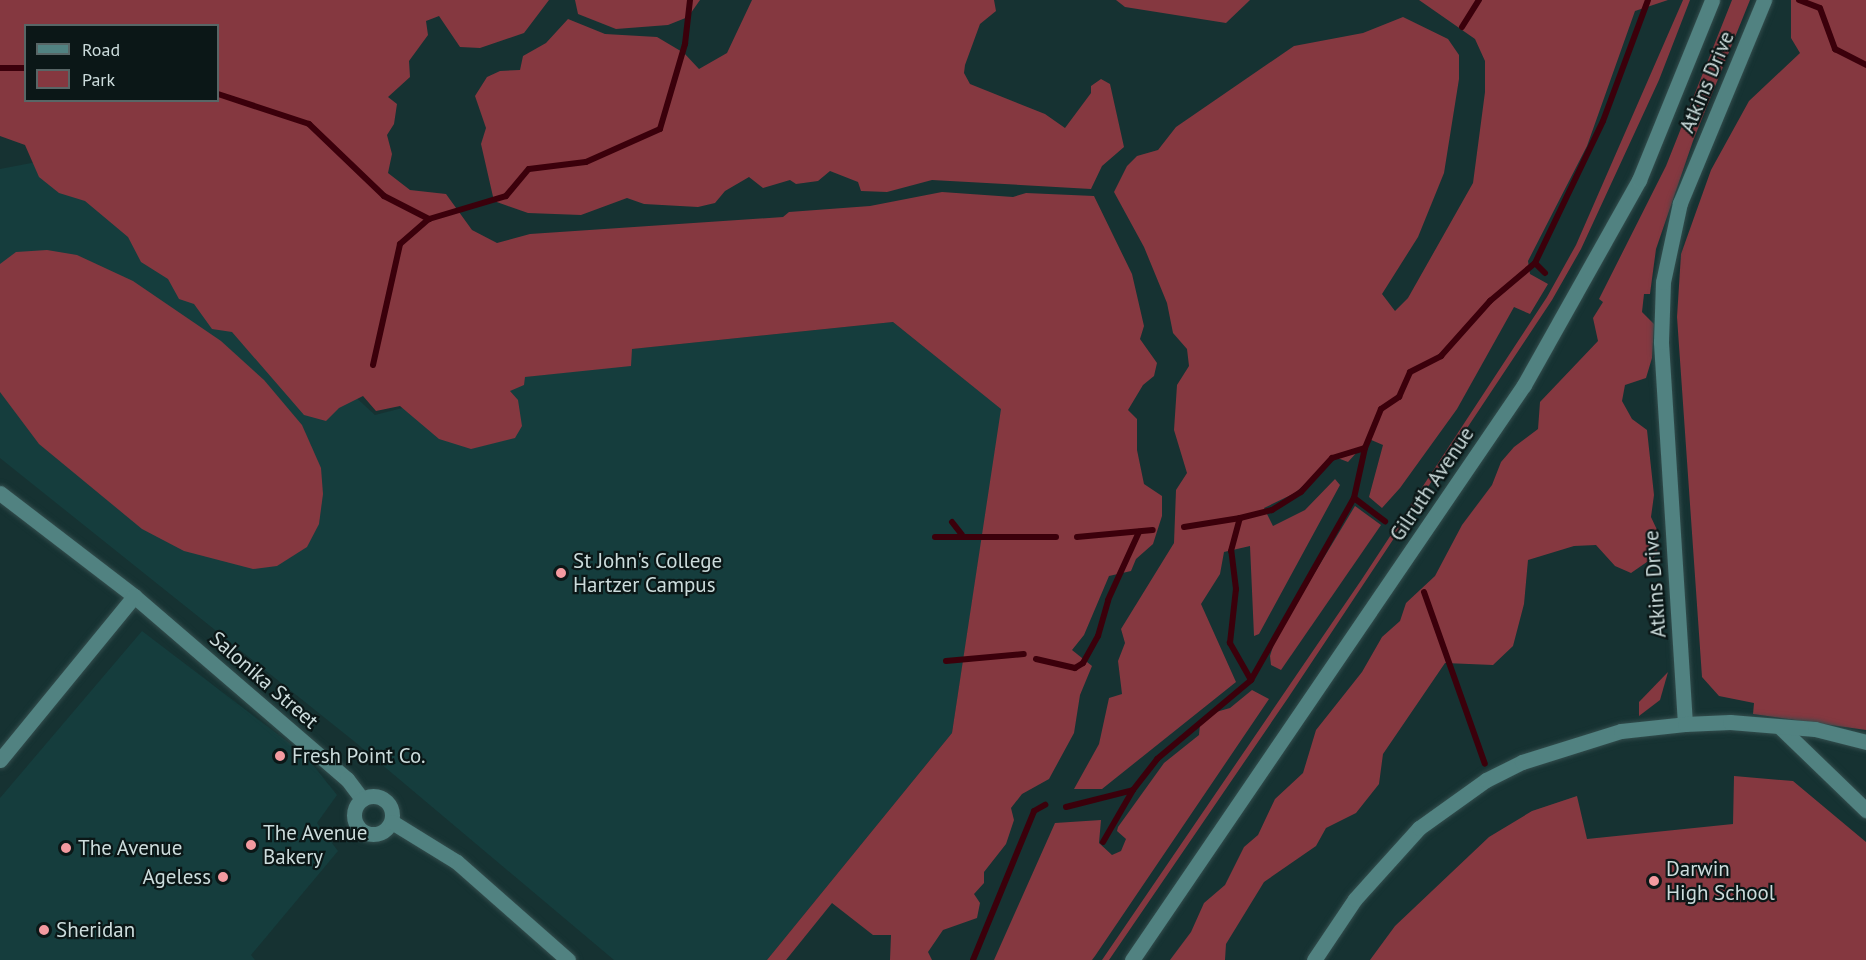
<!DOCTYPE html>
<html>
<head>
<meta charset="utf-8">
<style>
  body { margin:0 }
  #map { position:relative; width:1866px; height:960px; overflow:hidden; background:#163232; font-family:"PT Sans",sans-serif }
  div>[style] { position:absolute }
  .built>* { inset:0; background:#153d3d }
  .green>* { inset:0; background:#853840 }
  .stream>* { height:6px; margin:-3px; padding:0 3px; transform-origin:3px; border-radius:3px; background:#3b000b }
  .roads { filter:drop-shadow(0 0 2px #334d4d) drop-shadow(0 0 2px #334d4d) }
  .minor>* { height:15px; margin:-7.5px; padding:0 7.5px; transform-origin:7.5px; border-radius:7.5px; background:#518281 }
  .minor>.ring { margin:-7.5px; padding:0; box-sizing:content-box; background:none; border:15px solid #518281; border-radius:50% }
  .dots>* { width:16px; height:16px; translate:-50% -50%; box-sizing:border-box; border:3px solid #0b1717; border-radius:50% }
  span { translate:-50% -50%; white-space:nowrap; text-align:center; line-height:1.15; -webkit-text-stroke:4.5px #0b1717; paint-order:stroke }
  .street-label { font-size:21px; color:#ccdcdc }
  .poi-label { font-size:21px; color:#ccdcdc }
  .left { translate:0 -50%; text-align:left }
  .right { translate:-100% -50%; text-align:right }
  .legend { position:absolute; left:24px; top:24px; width:195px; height:78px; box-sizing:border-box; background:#0b1717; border:2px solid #586666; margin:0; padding:8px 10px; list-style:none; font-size:18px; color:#ccdcdc }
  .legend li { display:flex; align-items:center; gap:12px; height:30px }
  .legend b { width:30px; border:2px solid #586666 }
</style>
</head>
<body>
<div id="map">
  <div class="built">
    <i style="clip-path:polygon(89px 152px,375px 415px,523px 377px,631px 365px,631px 349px,893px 322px,1002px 409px,952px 733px,767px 960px,614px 960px,355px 742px,0 458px,0 169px)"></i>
    <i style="clip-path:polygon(142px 631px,305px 755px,337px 795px,317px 823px,338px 851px,251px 955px,255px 960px,0 960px,0 798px)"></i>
  </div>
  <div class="green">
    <i style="clip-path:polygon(evenodd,0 0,549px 0,524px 33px,480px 48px,460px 47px,439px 16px,426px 21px,428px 35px,409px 61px,410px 77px,388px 97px,397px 104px,394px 124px,387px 135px,392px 154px,388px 173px,410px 190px,446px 194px,472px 230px,497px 243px,530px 234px,783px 217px,789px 212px,870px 206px,942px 192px,1013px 197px,1026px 193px,1094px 196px,1132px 274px,1144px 326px,1140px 339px,1157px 363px,1154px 376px,1143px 385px,1128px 410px,1137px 419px,1137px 450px,1144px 484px,1162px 496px,1162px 516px,1153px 544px,1136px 559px,1131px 571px,1109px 576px,1084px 635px,1072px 650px,1092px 666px,1080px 695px,1074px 733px,1049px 779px,1022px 794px,1011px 808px,1014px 820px,1006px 844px,984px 872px,984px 883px,974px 894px,980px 903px,977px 918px,943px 930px,928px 952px,932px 960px,890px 960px,891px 935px,873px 935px,832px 903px,786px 960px,767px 960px,952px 733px,1001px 409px,893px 322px,632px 349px,631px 366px,525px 377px,524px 385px,510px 391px,518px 400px,522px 426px,515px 438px,471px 449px,439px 439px,400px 406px,376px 411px,363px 396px,339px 408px,326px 421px,304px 415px,232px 332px,212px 329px,194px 304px,179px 299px,168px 279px,141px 262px,128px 237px,85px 201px,59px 193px,39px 177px,25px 145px,0 136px,0 0,26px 26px,218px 26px,218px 100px,26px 100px,26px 26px)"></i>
    <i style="clip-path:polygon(575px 0,700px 0,688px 17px,668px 25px,616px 29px,578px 14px)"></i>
    <i style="clip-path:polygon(752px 0,994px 0,996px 11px,980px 24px,965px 65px,964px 73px,970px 84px,1045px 114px,1065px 128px,1091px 93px,1091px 86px,1101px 79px,1110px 84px,1124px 147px,1102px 166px,1091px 189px,932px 180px,887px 192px,861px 191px,858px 182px,830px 171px,818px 181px,796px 184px,790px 180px,763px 188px,749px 177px,725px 191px,715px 203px,698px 207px,644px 204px,627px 198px,581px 215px,528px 213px,494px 201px,481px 144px,486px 128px,475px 96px,487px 77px,500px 71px,520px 70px,523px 56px,546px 43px,568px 19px,605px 34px,657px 37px,684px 53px,699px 69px,727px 53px)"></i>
    <i style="clip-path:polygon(1116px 0,1250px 0,1226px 23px,1125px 7px)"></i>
    <i style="clip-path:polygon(1419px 0,1668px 0,1635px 11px,1587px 146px,1528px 261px,1530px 274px,1548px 284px,1530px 314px,1514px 307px,1457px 409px,1400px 488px,1382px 508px,1369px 497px,1383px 445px,1369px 439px,1348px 462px,1335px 457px,1295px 493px,1264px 508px,1273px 526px,1305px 510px,1335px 479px,1340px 485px,1259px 634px,1254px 636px,1250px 546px,1224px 552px,1220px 574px,1201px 604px,1236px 682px,1102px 789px,1074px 789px,1099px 744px,1109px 698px,1122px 694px,1118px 661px,1125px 643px,1121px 629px,1174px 543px,1176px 490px,1187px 473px,1174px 430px,1177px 385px,1189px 366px,1187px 349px,1173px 333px,1167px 303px,1144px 247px,1114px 192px,1127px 166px,1137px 156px,1158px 150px,1176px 127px,1294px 46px,1363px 33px,1403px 17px,1448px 39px,1459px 55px,1459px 79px,1444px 173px,1418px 237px,1382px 294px,1395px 311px,1408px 298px,1473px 183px,1485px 92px,1485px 61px,1475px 39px)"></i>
    <i style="clip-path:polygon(1683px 0,1690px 0,1659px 80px,1581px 249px,1552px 300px,1288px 698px,1109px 960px,1102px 960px,1362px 579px,1547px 297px,1576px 245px)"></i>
    <i style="clip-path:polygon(1732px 0,1750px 0,1693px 141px,1656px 249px,1650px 294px,1644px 294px,1642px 312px,1654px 324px,1652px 358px,1646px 378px,1625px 385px,1622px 401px,1632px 419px,1647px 430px,1654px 495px,1651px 517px,1658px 532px,1657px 555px,1631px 573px,1615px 566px,1596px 545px,1574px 546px,1528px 560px,1524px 604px,1513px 646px,1493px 665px,1445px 663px,1383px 754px,1379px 784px,1356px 813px,1326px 828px,1316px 846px,1264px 882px,1226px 944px,1225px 960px,1170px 960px,1191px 932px,1204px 903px,1225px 885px,1244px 847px,1258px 835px,1275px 799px,1303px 773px,1316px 730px,1362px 672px,1382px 637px,1400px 621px,1406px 603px,1435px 576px,1462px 525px,1492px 485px,1501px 462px,1514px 447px,1538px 429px,1540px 402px,1598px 341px,1593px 318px,1603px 302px,1599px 299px,1666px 166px)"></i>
    <i style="clip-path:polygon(1791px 0,1866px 0,1866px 730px,1753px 714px,1754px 703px,1719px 696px,1702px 677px,1677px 317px,1681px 254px,1711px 170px,1749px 101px,1800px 53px,1791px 38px)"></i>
    <i style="clip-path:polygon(47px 250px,77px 255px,133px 281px,221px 341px,264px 380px,302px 425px,321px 468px,323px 494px,319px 524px,307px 547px,277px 566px,253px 569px,184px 551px,142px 529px,39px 444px,0 392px,0 264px,16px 252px)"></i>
    <i style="clip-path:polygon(1355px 506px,1381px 525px,1281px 670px,1271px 665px,1270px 656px,1276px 637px)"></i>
    <i style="clip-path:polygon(1668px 672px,1660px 700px,1639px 716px,1639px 702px)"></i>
    <i style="clip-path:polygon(1252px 690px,1269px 699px,1095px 956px,1092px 960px,994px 960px,1055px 823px,1101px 820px,1099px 843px,1112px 855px,1121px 851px,1126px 839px,1117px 831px,1118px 827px,1164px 763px,1199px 735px,1200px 724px,1209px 714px,1230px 708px)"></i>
    <i style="clip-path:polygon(1734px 776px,1793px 781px,1866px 842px,1866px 960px,1370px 960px,1395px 926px,1489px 837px,1532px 811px,1577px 796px,1587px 839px,1733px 824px)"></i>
  </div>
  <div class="stream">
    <i style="left:1799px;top:0;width:22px;rotate:21deg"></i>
    <i style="left:1820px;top:8px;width:44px;rotate:69.9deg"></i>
    <i style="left:1835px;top:49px;width:35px;rotate:27deg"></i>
    <i style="left:1462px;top:27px;width:32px;rotate:-58deg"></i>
    <i style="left:0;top:68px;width:26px"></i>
    <i style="left:218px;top:94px;width:96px;rotate:18.2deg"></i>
    <i style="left:309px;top:124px;width:104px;rotate:43.8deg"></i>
    <i style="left:384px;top:196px;width:51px;rotate:27.1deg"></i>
    <i style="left:429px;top:219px;width:80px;rotate:-16.6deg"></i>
    <i style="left:506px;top:196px;width:35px;rotate:-50deg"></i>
    <i style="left:529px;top:169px;width:57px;rotate:-7deg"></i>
    <i style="left:586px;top:162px;width:81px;rotate:-24deg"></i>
    <i style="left:660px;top:129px;width:89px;rotate:-73.6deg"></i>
    <i style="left:685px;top:44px;width:44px;rotate:-83.5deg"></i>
    <i style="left:1545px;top:273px;width:14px;rotate:-135deg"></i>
    <i style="left:1535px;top:263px;width:157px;rotate:-64.4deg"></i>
    <i style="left:1603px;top:121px;width:129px;rotate:-69.6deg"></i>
    <i style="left:373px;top:365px;width:124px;rotate:-77.4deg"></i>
    <i style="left:400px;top:244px;width:38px;rotate:-41deg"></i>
    <i style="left:1354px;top:498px;width:39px;rotate:37deg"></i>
    <i style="left:952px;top:522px;width:16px;rotate:52deg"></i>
    <i style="left:1184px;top:527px;width:57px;rotate:-9.1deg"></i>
    <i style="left:935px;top:537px;width:121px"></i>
    <i style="left:1077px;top:537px;width:76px;rotate:-5.3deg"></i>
    <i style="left:1424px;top:592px;width:182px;rotate:70.5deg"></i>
    <i style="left:1036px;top:659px;width:40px;rotate:13deg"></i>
    <i style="left:1075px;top:668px;width:9px;rotate:-32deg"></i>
    <i style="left:1083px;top:663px;width:31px;rotate:-61deg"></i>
    <i style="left:1098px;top:636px;width:37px;rotate:-74deg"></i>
    <i style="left:1108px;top:600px;width:75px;rotate:-65.5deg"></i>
    <i style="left:946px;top:661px;width:78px;rotate:-5.1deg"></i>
    <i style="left:1251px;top:680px;width:43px;rotate:-119.6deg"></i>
    <i style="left:1230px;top:643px;width:54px;rotate:-83.7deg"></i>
    <i style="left:1236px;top:589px;width:38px;rotate:-97deg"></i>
    <i style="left:1231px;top:551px;width:34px;rotate:-75deg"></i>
    <i style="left:1240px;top:518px;width:33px;rotate:-14deg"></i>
    <i style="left:1272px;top:510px;width:34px;rotate:-32deg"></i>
    <i style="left:1301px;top:492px;width:46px;rotate:-47.6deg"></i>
    <i style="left:1332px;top:458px;width:34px;rotate:-17deg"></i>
    <i style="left:1066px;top:807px;width:69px;rotate:-14.2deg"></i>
    <i style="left:1103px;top:842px;width:60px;rotate:-60deg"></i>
    <i style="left:1133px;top:790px;width:39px;rotate:-52deg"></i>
    <i style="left:1157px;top:759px;width:123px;rotate:-40deg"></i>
    <i style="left:1251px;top:680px;width:209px;rotate:-60.5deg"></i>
    <i style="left:1354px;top:498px;width:51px;rotate:-77.6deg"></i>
    <i style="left:1365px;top:448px;width:42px;rotate:-67.7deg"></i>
    <i style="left:1381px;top:409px;width:22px;rotate:-34deg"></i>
    <i style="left:1399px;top:397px;width:27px;rotate:-66deg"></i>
    <i style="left:1410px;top:372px;width:35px;rotate:-27deg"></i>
    <i style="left:1441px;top:356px;width:74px;rotate:-48.3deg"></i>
    <i style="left:1490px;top:301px;width:59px;rotate:-40.2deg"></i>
    <i style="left:973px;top:960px;width:161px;rotate:-67.7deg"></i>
    <i style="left:1034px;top:811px;width:13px;rotate:-29deg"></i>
  </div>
  <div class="roads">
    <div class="minor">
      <i style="left:0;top:493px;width:169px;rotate:37.5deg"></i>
      <i style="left:134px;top:596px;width:281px;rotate:40.7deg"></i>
      <i style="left:347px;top:779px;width:25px;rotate:53deg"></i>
      <i style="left:1685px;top:724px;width:383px;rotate:-93.6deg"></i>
      <i style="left:1661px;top:342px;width:60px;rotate:-88.1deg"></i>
      <i style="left:1663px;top:282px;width:81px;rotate:-77.9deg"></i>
      <i style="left:1680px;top:203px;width:220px;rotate:-67.5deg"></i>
      <i style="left:1780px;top:727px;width:120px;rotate:44deg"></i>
      <i style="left:0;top:760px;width:212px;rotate:-50.7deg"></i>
      <i class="ring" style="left:354px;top:796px;width:23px;height:23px"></i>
      <i style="left:392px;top:822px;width:76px;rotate:31.6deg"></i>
      <i style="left:457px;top:862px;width:148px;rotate:41.4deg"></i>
      <i style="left:1132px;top:960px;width:696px;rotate:-55.72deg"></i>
      <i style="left:1524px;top:385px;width:235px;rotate:-60.7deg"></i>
      <i style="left:1639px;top:180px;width:194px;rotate:-67.9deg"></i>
      <i style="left:1314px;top:960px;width:73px;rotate:-56.1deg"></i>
      <i style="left:1355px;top:899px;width:96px;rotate:-48deg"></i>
      <i style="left:1419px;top:828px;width:82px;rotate:-35.6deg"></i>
      <i style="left:1486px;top:780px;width:40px;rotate:-26.6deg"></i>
      <i style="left:1522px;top:762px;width:104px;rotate:-17.4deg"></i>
      <i style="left:1621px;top:731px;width:64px;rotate:-6.2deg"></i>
      <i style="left:1685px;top:724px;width:45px;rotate:-2.5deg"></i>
      <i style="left:1730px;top:722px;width:85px;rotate:4.7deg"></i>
      <i style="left:1815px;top:729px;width:53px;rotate:14.3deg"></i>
    </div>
  </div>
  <div class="dots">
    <i style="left:561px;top:573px;background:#f49aa0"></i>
    <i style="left:280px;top:756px;background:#f49aa0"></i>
    <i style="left:251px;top:845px;background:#f49aa0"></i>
    <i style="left:66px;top:848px;background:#f49aa0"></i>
    <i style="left:223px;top:877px;background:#f49aa0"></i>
    <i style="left:1654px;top:881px;background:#f49aa0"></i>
    <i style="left:44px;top:930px;background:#f49aa0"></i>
  </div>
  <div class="street-label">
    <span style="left:1707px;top:82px;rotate:-67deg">Atkins Drive</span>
    <span style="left:1432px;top:484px;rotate:-56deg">Gilruth Avenue</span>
    <span style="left:1655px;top:584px;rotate:-94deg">Atkins Drive</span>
    <span style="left:264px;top:680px;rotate:41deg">Salonika Street</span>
  </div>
  <div class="poi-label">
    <span class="left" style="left:573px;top:573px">St John's College<br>Hartzer Campus</span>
    <span class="left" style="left:292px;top:756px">Fresh Point Co.</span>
    <span class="left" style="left:263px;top:845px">The Avenue<br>Bakery</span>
    <span class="left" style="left:78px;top:848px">The Avenue</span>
    <span class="left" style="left:1666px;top:881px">Darwin<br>High School</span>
    <span class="right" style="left:211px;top:877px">Ageless</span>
    <span class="left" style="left:56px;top:930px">Sheridan</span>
  </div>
  <ul class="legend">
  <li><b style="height:8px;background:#518281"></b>Road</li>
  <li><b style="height:16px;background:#853840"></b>Park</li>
  </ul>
</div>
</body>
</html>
